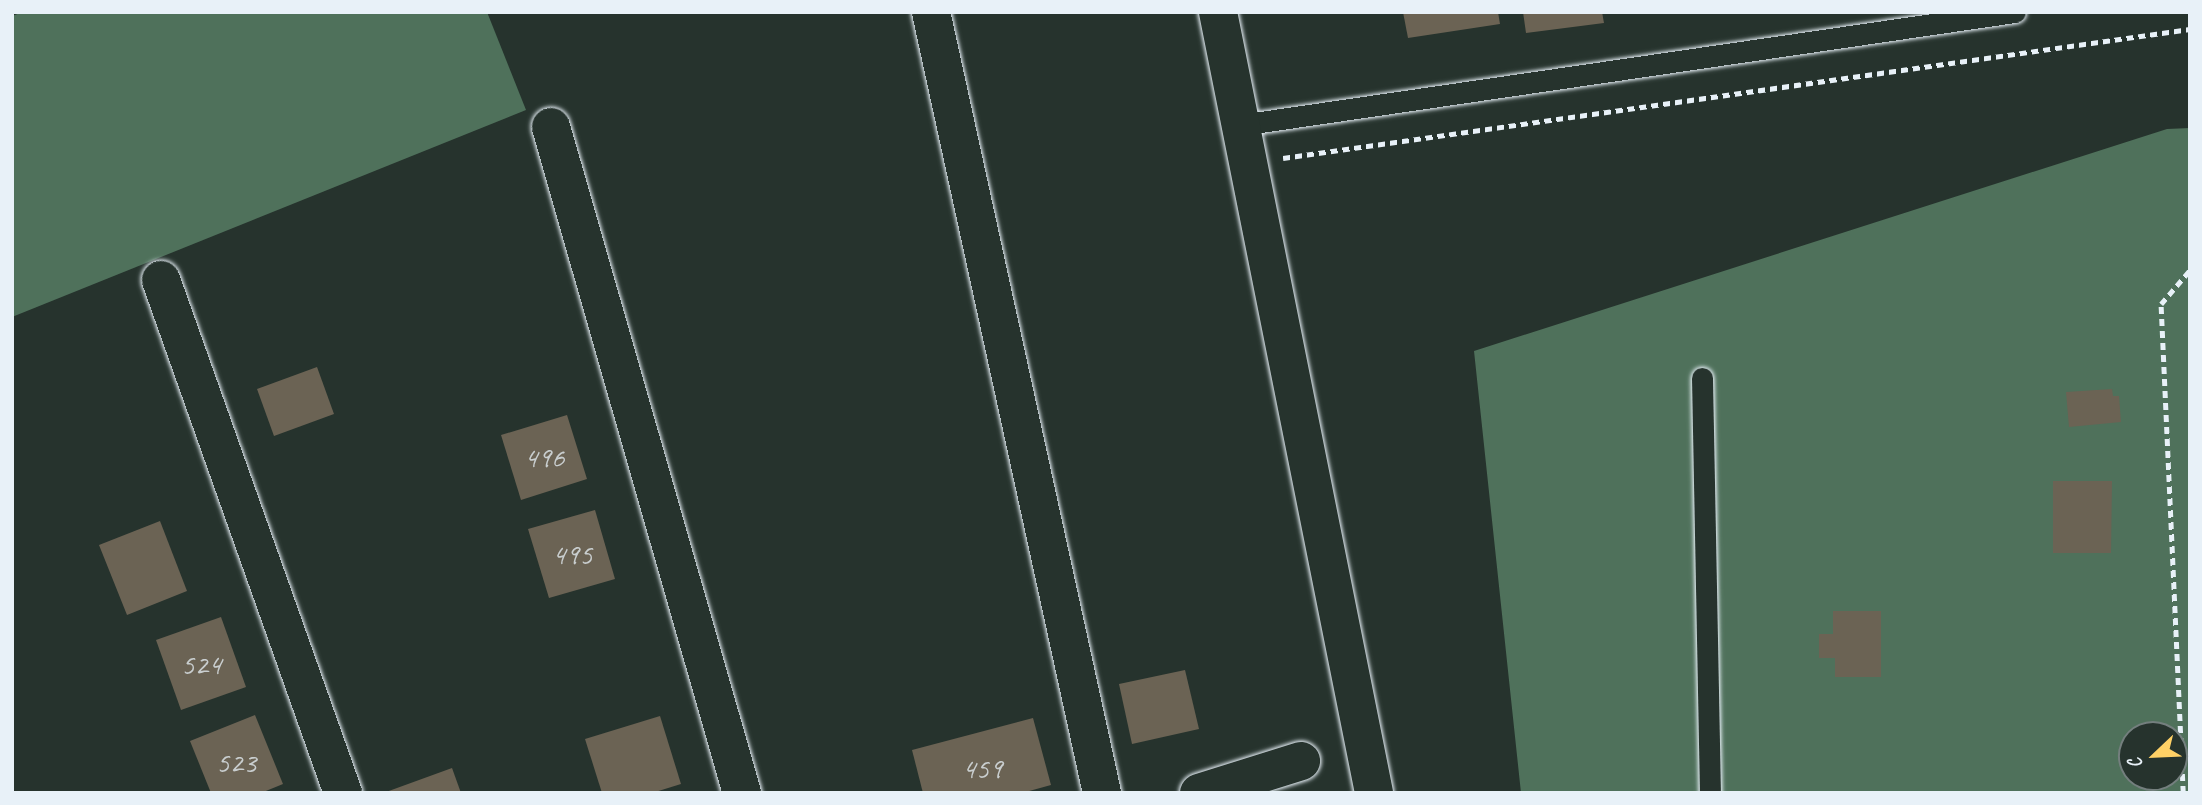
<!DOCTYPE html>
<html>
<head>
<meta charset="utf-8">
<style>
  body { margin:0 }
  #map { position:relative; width:2202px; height:805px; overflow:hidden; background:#26332d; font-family:Caveat,sans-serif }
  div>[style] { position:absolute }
  .green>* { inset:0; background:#4f715b }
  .building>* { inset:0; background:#6b6354 }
  .path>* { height:4.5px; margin-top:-2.25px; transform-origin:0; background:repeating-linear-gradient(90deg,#e8f1f8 0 7px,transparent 0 12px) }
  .roads { filter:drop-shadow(0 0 2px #e8f1f8) drop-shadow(0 0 2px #e8f1f8) }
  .lane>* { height:21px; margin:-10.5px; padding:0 10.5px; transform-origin:10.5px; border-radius:10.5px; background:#26332d }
  .street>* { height:38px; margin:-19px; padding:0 19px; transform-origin:19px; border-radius:19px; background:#26332d }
  .secondary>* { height:38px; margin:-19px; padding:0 19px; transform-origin:19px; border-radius:19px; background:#26332d }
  span { translate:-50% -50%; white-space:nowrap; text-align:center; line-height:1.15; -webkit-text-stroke:5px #26332d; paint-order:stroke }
  .number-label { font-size:30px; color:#c9cecf }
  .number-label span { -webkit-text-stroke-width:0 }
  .frame { position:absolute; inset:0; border:14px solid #e8f1f8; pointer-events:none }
  .north { position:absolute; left:2118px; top:721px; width:70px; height:70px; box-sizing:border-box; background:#26332d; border:2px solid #747f7e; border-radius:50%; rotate:247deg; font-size:19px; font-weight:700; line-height:28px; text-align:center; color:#e8f1f8 }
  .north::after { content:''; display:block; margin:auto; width:24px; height:32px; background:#ffd166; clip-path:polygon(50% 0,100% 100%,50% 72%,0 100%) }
</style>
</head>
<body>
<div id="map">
  <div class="green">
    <i style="clip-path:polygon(23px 12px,487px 12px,526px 110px,12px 317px,12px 16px)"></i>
    <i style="clip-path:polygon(evenodd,2190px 128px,2190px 793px,1521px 793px,1474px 351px,2167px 129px,2190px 128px,2132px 735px,2174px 735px,2174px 777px,2132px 777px,2132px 735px)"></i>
  </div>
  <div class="building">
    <i style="clip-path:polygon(1403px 12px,1498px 12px,1500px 24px,1408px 38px)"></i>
    <i style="clip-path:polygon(1523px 12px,1602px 12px,1604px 23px,1526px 33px)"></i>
    <i style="clip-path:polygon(317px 367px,334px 414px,274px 436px,257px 389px)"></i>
    <i style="clip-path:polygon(2112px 389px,2113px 396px,2119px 396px,2121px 422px,2069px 427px,2066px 392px)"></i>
    <i style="clip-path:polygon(567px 415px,587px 479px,521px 500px,501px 435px)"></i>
    <i style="clip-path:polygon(2053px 481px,2112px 481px,2111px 553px,2053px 553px)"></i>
    <i style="clip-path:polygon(595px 510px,615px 579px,549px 598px,528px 529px)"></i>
    <i style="clip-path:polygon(160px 521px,187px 591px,127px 615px,99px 545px)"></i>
    <i style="clip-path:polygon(1833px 611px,1881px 611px,1881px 677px,1835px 677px,1835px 658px,1819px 658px,1819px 634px,1833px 634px)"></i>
    <i style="clip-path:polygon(221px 617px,246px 687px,181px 710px,156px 640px)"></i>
    <i style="clip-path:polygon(1185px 670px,1199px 729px,1132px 744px,1119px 684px)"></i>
    <i style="clip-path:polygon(255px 715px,283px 784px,261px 793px,211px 793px,190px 741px)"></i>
    <i style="clip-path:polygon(660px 716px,681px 784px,652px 793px,602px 793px,585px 739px)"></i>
    <i style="clip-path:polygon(1033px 718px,1051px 785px,1022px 793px,923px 793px,912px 750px)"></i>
    <i style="clip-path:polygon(452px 768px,461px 793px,386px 793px,386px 792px)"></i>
  </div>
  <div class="path">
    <i style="left:1283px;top:158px;width:916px;rotate:-8.09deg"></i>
    <i style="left:2183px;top:793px;width:489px;rotate:-92.6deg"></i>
    <i style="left:2161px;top:304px;width:45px;rotate:-49.5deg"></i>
  </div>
  <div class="roads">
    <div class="lane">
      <i style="left:1240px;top:125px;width:783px;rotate:-8.3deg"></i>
      <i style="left:1702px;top:378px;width:415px;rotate:88.9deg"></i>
    </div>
    <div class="street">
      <i style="left:931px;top:12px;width:800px;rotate:77.65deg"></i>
      <i style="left:551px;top:127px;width:693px;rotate:74deg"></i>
      <i style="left:161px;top:280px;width:544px;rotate:70.47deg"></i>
      <i style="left:1199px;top:793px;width:107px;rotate:-17.4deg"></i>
    </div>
    <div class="secondary">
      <i style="left:1218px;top:12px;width:796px;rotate:78.7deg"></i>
    </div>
  </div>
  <div class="number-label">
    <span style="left:544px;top:457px">496</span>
    <span style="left:572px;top:554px">495</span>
    <span style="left:201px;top:664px">524</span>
    <span style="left:236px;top:762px">523</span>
    <span style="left:982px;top:768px">459</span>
  </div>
  <div class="frame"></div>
  <div class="north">С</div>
</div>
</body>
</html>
